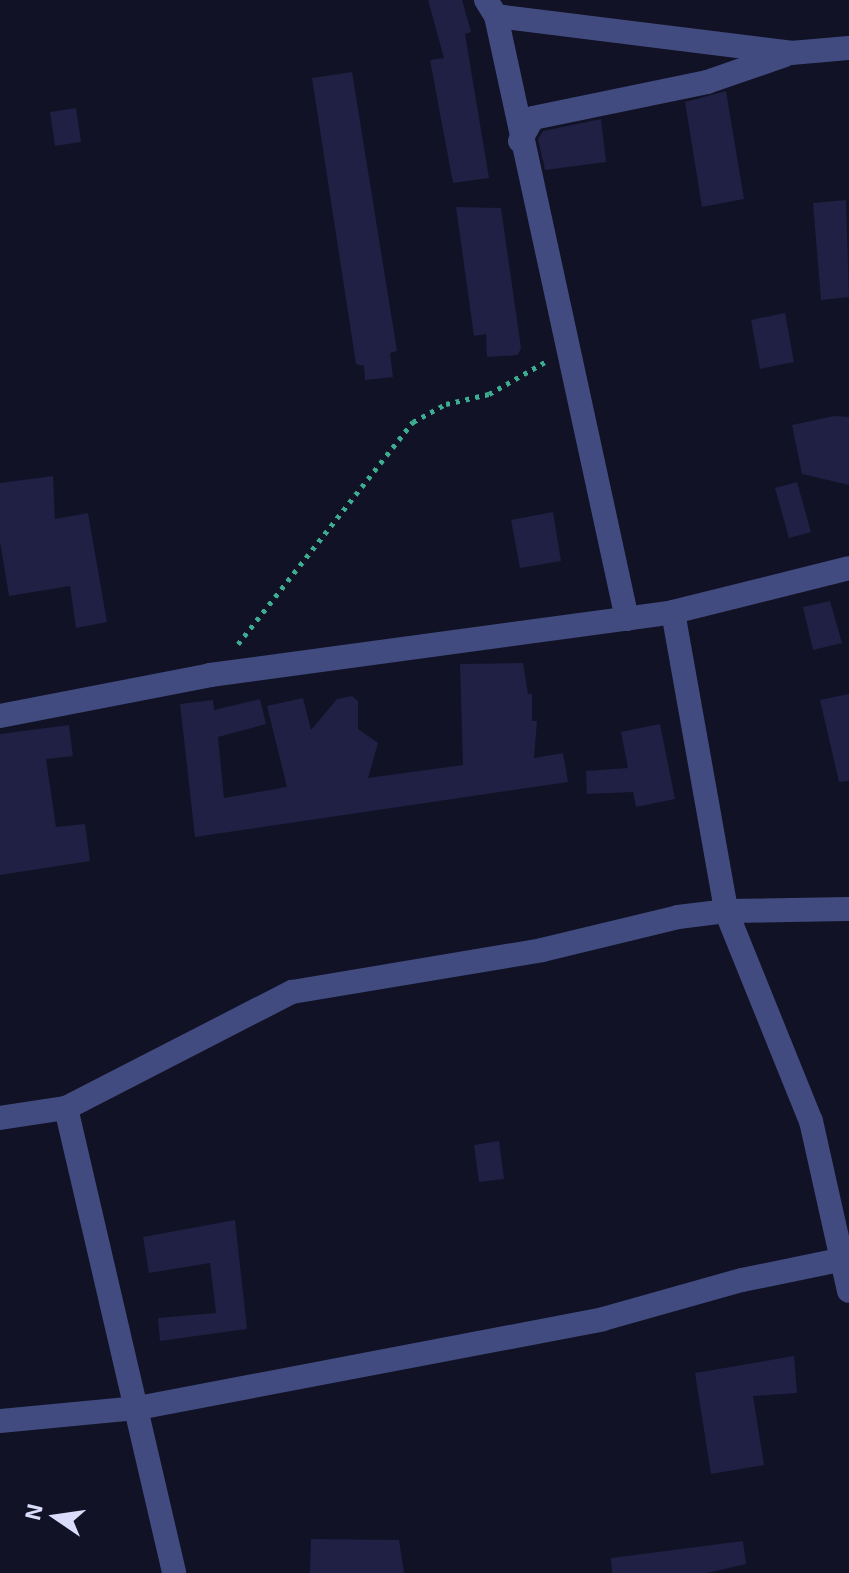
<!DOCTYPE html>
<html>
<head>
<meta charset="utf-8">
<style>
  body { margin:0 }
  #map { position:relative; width:849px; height:1573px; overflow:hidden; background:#111225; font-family:"Exo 2",sans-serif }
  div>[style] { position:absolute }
  .building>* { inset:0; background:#201f44 }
  .path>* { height:5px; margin-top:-2.5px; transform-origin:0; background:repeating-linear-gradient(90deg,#3cad90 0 4px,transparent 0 10px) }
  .minor>* { height:24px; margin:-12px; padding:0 12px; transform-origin:12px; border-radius:12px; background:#414b7f }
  span { translate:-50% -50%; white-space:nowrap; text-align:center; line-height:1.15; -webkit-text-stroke:6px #111225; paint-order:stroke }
  .north { position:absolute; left:16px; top:1477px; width:80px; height:80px; -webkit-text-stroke:6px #111225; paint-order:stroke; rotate:283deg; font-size:22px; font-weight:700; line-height:32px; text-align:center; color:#d9dcfb }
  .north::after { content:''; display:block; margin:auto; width:28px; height:36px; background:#d9dcfb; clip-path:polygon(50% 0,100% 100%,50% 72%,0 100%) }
</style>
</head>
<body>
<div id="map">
  <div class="building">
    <i style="clip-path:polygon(428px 0,462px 0,471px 32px,465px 34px,489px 178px,453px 183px,430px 60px,444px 58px)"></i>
    <i style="clip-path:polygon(352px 72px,397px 351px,390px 353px,393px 377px,365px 380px,364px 366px,356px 364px,312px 78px)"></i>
    <i style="clip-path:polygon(726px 91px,744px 199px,702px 207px,685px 102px)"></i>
    <i style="clip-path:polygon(76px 108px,81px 142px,55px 146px,50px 112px)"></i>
    <i style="clip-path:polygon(601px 119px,606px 162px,545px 170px,538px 139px,543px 131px)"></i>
    <i style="clip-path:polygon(846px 200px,849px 297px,821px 300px,813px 203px)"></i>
    <i style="clip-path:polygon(456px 207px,501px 208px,521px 348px,518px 355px,487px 357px,486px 334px,474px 336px)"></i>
    <i style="clip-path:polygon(785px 313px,794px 362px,760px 369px,751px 320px)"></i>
    <i style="clip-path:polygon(834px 416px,849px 417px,849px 485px,802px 474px,792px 425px)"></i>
    <i style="clip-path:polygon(53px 476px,55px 519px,88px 513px,107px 622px,76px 628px,70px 586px,9px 596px,0 542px,0 483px)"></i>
    <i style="clip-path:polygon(797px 482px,811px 532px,789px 538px,775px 488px)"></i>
    <i style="clip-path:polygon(553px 512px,561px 561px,520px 568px,511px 520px)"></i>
    <i style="clip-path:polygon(830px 601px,842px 643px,813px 650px,803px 607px)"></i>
    <i style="clip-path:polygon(523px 663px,528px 694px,532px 694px,532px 721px,537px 721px,534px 758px,563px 753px,568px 782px,195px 837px,180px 704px,213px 700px,214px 710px,260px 699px,266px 724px,218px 737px,224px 798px,287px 787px,267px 706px,303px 698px,311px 730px,337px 699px,352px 696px,358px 701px,358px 729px,378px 743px,368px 778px,463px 765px,460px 664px)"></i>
    <i style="clip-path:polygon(849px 694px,849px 781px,839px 782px,820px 700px)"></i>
    <i style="clip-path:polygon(660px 724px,675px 799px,636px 807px,633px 792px,587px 794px,586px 771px,628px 768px,621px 732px)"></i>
    <i style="clip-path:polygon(69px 725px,73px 756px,46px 759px,56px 827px,85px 824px,90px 861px,0 875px,0 734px)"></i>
    <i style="clip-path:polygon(499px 1141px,504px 1179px,479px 1182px,474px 1145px)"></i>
    <i style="clip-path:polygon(235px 1220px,247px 1329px,160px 1341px,158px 1318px,216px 1313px,210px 1263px,149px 1273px,143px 1237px)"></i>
    <i style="clip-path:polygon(794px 1356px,797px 1393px,753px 1396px,764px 1465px,711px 1474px,695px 1373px)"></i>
    <i style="clip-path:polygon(311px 1539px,399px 1540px,404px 1573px,310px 1573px)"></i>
    <i style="clip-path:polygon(743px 1541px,746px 1564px,707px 1573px,612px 1573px,611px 1558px)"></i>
  </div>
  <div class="path">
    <i style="left:238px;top:644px;width:283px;rotate:-51.8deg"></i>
    <i style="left:413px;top:422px;width:38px;rotate:-29deg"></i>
    <i style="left:446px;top:404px;width:44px;rotate:-13.1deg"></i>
    <i style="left:489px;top:394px;width:64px;rotate:-29.7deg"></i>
  </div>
  <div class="minor">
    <i style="left:486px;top:0;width:19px;rotate:58deg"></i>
    <i style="left:496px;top:16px;width:617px;rotate:77.74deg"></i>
    <i style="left:496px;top:16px;width:297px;rotate:7.1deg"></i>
    <i style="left:791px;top:53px;width:58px;rotate:-4.9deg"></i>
    <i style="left:520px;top:141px;width:26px;rotate:-61deg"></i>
    <i style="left:533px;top:118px;width:178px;rotate:-11.7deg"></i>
    <i style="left:707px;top:82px;width:83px;rotate:-19.1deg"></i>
    <i style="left:673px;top:612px;width:304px;rotate:79.9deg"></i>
    <i style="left:726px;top:911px;width:227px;rotate:68deg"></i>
    <i style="left:811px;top:1121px;width:174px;rotate:77.4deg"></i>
    <i style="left:0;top:716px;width:214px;rotate:-11deg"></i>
    <i style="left:210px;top:675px;width:467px;rotate:-7.7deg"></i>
    <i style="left:673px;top:612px;width:181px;rotate:-14deg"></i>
    <i style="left:66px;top:1108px;width:477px;rotate:76.9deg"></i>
    <i style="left:0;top:1118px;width:67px;rotate:-8.6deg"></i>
    <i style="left:66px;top:1108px;width:254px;rotate:-27.2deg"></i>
    <i style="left:292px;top:992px;width:254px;rotate:-9.5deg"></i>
    <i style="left:542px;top:950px;width:140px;rotate:-13.6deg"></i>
    <i style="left:678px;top:917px;width:48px;rotate:-7.1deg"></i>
    <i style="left:726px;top:911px;width:123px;rotate:-0.9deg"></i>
    <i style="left:0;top:1421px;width:139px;rotate:-5.4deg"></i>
    <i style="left:138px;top:1408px;width:473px;rotate:-10.8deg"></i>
    <i style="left:603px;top:1319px;width:144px;rotate:-15.7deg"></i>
    <i style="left:742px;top:1280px;width:109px;rotate:-11.6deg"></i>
  </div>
  <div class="north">N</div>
</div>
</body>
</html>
